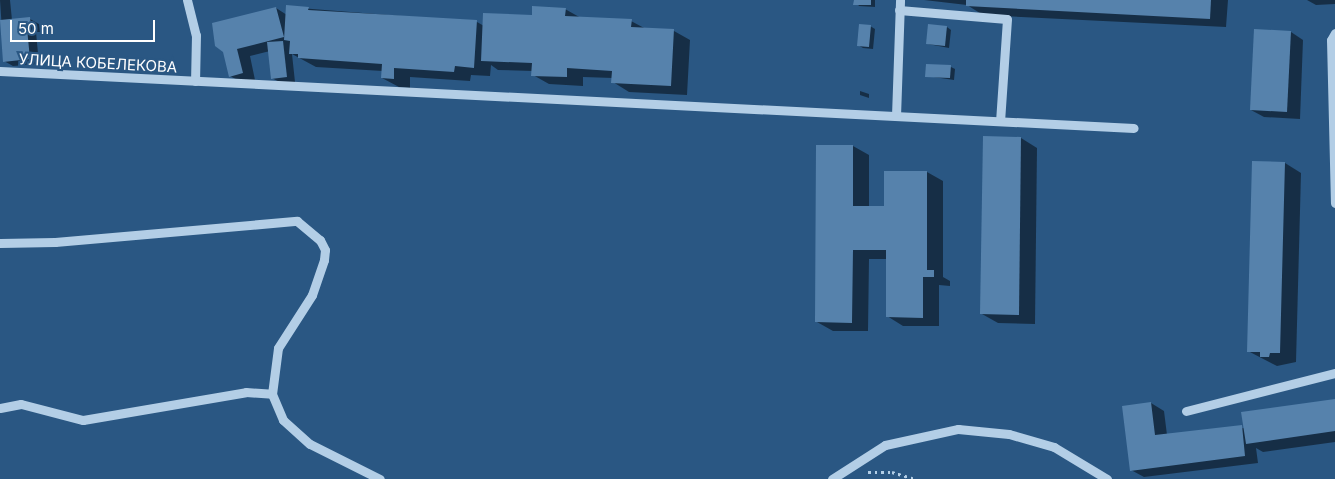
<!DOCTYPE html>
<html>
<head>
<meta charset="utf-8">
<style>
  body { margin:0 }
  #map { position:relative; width:1335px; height:479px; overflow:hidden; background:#2a5783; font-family:Inter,sans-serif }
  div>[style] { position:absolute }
  .shadow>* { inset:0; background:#0007 }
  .building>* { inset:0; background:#5682ac }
  .path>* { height:3px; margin-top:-1.5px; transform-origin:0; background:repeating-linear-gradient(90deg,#b3cee6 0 2.5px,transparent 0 6.5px) }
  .minor>* { height:9px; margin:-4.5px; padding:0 4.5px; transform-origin:4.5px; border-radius:4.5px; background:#b3cee6 }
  span { translate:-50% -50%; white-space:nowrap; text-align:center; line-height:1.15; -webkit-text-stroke:4.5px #2a5783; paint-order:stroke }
  .street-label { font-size:15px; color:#fff }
  .scale { position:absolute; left:10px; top:20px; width:145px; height:22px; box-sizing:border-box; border:2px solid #fff; border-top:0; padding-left:6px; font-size:15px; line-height:18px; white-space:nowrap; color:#fff; -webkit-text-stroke:4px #2a5783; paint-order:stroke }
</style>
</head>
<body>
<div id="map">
  <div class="shadow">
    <i style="clip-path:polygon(0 0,10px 0,12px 20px,30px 19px,39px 24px,40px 32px,36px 32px,39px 64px,13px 66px,4px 61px)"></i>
    <i style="clip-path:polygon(855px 0,875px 0,875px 7px,859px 6px)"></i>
    <i style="clip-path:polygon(924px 0,1228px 0,1226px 27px,983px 15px,967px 5px)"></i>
    <i style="clip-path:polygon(1307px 0,1335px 0,1335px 4px,1316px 5px)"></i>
    <i style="clip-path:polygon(287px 7px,477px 22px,484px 26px,565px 9px,581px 18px,631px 21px,646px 29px,674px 31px,690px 40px,687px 95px,629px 92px,613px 82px,613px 78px,583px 77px,583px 86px,549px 84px,533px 75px,533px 71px,498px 70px,491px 65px,490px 76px,471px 75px,470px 81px,410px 77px,410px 88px,399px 87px,382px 78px,383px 71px,316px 67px,292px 54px,295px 82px,281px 83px,272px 78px,270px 51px,250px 56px,255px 80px,243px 83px,230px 76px,224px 52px,276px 8px,287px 15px)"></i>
    <i style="clip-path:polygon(870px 26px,875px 29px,873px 49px,863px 48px,858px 45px)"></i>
    <i style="clip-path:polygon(947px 27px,951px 30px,949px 48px,928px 44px)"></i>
    <i style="clip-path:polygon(1291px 32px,1303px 40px,1300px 119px,1264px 117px,1251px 110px)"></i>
    <i style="clip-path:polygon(951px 67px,955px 69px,954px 80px,927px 76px)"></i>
    <i style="clip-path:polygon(860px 91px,869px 94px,869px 98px,860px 95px)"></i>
    <i style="clip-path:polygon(1021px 138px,1037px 148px,1035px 324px,998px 323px,982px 314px)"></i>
    <i style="clip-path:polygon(853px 146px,869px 155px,869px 207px,885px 207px,885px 172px,927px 172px,943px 181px,943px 277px,950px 281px,950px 286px,939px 285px,939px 326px,903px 326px,887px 316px,887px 259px,869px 259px,868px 331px,833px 331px,817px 322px)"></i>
    <i style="clip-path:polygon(1285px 163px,1301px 173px,1296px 362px,1277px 366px,1248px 351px)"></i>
    <i style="clip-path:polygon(1335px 400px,1335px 442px,1263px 452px,1256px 448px,1258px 463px,1144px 477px,1131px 470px,1151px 403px,1164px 411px,1167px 435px,1245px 428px)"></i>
  </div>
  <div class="building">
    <i style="clip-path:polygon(854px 0,871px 0,871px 5px,853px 5px)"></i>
    <i style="clip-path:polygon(966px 0,1211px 0,1210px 19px,966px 6px)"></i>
    <i style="clip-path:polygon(286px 5px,309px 7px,308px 10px,477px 20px,474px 68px,455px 66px,454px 72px,394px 68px,394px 79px,381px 78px,382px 64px,298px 58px,298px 54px,289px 54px,290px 41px,284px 40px)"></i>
    <i style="clip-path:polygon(532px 6px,566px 8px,565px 16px,632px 19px,631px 27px,674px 29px,671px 86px,611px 83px,612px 71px,567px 68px,567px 77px,531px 76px,532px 63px,481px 61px,483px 13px,532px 15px)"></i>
    <i style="clip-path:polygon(276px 7px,284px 37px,237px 49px,243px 73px,229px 77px,223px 52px,215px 46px,212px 23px)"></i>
    <i style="clip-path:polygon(30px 17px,31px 27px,27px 28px,30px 59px,3px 62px,0 20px)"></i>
    <i style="clip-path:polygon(859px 24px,871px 25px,869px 47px,857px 46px)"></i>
    <i style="clip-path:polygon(928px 24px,947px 26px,945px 46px,926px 44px)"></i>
    <i style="clip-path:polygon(1254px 29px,1291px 31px,1287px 112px,1250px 110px)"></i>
    <i style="clip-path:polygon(283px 41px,287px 77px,271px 79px,267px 42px)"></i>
    <i style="clip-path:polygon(926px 64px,951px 65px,950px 78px,925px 77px)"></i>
    <i style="clip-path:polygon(983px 136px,1021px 137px,1019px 315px,980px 314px)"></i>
    <i style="clip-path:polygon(816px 145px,853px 145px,853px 206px,884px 206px,884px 171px,927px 171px,927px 270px,934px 270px,934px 277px,923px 277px,923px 318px,886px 317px,886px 250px,853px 250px,852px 323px,815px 322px)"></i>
    <i style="clip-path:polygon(1252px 161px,1285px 162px,1280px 353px,1270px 353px,1269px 357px,1260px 357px,1260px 352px,1247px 352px)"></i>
    <i style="clip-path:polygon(1335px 399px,1335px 431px,1246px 444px,1241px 412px)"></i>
    <i style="clip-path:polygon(1151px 402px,1155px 435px,1242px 425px,1245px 456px,1130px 471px,1122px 406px)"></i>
  </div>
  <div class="path">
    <i style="left:868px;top:472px;width:24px"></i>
    <i style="left:892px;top:472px;width:24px;rotate:17deg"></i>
  </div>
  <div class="minor">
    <i style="left:187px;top:0;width:36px;rotate:76deg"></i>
    <i style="left:196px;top:35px;width:46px;rotate:91.2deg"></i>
    <i style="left:899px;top:10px;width:108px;rotate:4.8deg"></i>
    <i style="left:1007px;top:19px;width:102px;rotate:93.9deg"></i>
    <i style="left:1335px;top:33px;width:8px;rotate:120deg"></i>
    <i style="left:1331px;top:40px;width:163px;rotate:88.6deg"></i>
    <i style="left:0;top:71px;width:1135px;rotate:2.88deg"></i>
    <i style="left:896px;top:116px;width:116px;rotate:-88deg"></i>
    <i style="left:0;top:243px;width:55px;rotate:-1deg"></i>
    <i style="left:55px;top:242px;width:243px;rotate:-5deg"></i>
    <i style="left:297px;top:221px;width:30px;rotate:40deg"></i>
    <i style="left:320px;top:240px;width:11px;rotate:63deg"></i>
    <i style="left:325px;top:250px;width:10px;rotate:96deg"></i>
    <i style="left:324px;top:260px;width:37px;rotate:109deg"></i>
    <i style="left:312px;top:295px;width:63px;rotate:122.7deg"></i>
    <i style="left:278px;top:348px;width:46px;rotate:97.4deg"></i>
    <i style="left:272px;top:394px;width:28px;rotate:67deg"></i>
    <i style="left:283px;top:420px;width:36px;rotate:42deg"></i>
    <i style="left:310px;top:444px;width:78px;rotate:26.6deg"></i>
    <i style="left:0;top:408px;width:21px;rotate:-11deg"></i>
    <i style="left:21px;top:404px;width:64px;rotate:14.5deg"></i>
    <i style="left:83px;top:420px;width:165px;rotate:-9.7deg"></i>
    <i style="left:246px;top:392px;width:26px;rotate:4deg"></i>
    <i style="left:1186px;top:411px;width:154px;rotate:-14.3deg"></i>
    <i style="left:832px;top:479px;width:63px;rotate:-32.7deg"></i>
    <i style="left:885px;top:445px;width:75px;rotate:-12.4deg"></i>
    <i style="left:958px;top:429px;width:51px;rotate:5.6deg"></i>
    <i style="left:1009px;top:434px;width:47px;rotate:16.1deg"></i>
    <i style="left:1054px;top:447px;width:62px;rotate:31.1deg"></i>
  </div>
  <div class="street-label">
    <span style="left:98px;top:63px;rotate:3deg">УЛИЦА КОБЕЛЕКОВА</span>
  </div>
  <div class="scale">50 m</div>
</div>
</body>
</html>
